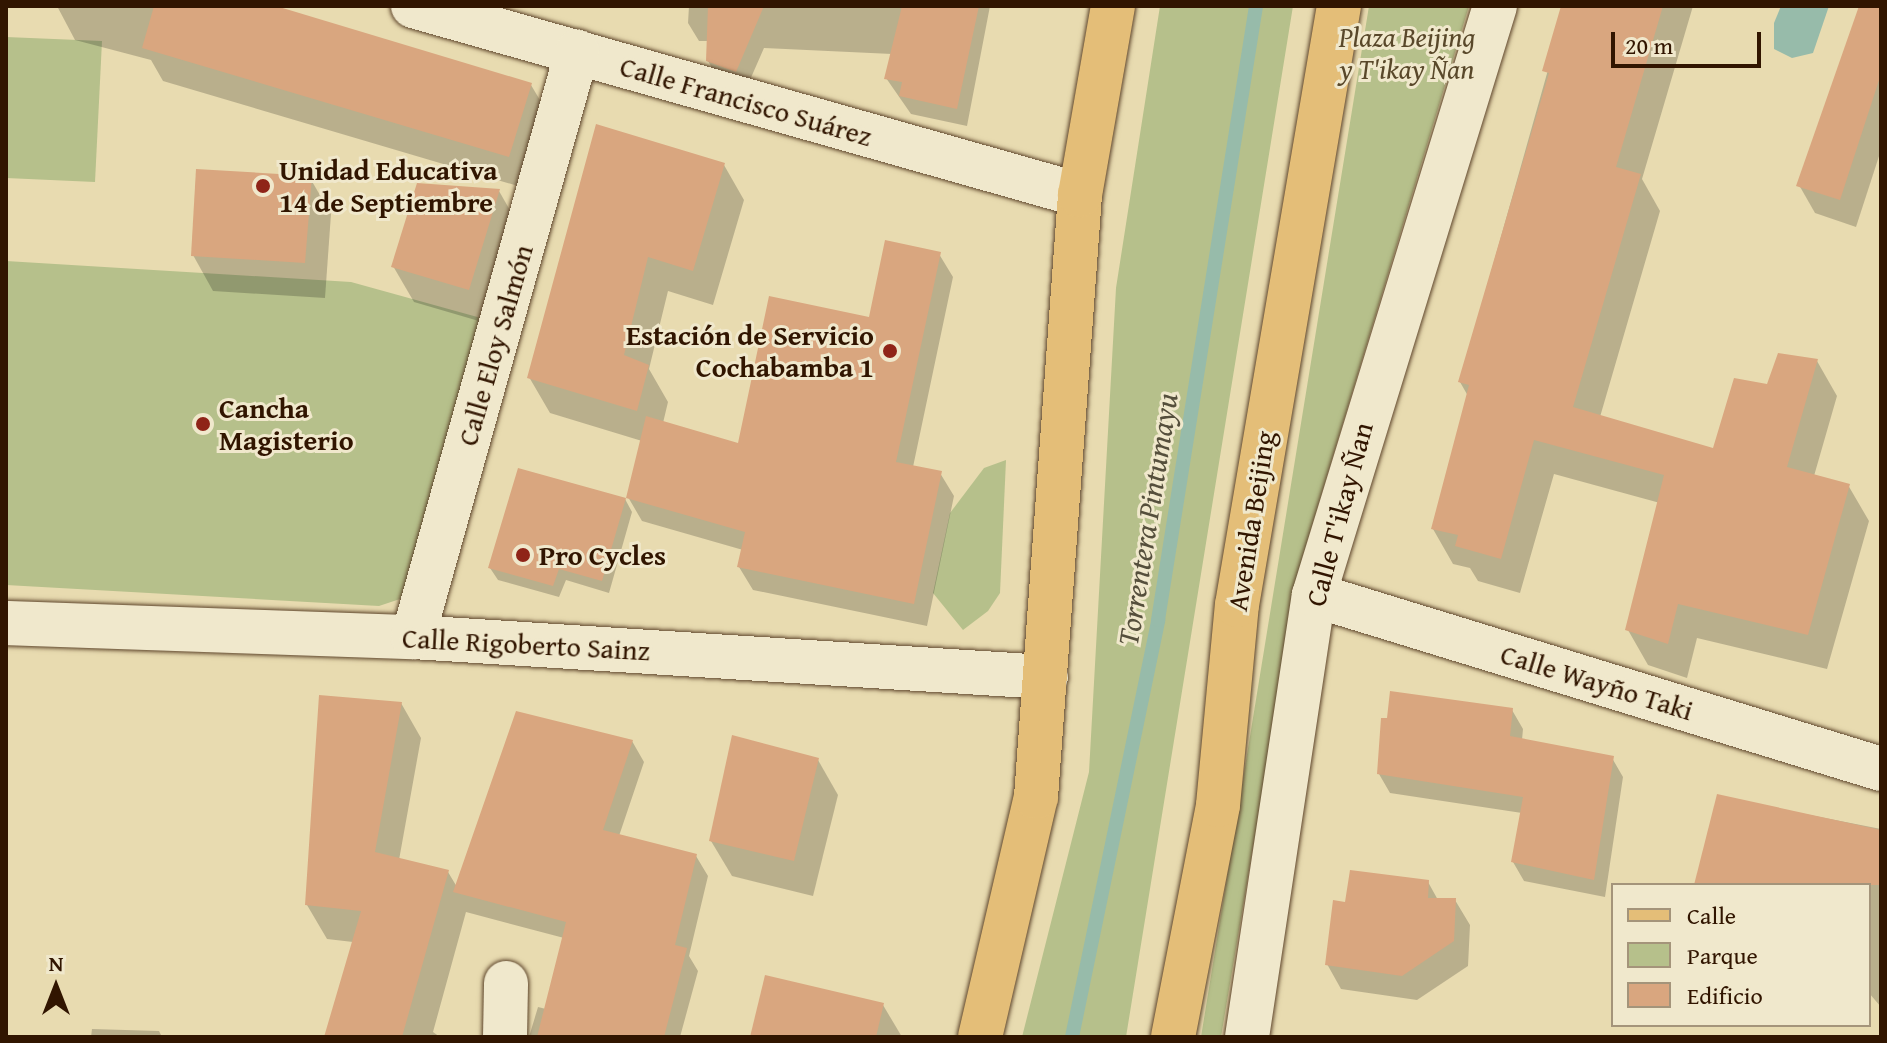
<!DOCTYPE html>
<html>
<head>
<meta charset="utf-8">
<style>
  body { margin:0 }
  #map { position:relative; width:1887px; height:1043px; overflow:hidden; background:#e8dbb0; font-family:"Gentium Book Plus",serif }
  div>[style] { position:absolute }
  .green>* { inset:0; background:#b6c08b }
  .water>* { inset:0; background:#97bbaa }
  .shadow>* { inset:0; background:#0003 }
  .stream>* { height:14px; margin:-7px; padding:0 7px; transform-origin:7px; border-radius:7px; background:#97bbaa }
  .building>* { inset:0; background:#d9a67f }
  .roads { filter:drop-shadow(0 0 2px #5f462c) drop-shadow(0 0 2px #5f462c) }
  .minor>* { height:44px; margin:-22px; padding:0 22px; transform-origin:22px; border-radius:22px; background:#f0e8cc }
  .major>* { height:44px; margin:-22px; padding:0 22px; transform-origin:22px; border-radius:22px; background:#e4be78 }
  .dots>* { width:22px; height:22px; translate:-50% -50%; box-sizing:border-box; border:4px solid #f0e8cc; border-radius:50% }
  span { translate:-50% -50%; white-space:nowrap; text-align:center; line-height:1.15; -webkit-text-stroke:6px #f0e8cc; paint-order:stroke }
  .park-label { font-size:28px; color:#59482a; font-style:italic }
  .street-label { font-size:28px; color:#311500 }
  .poi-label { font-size:28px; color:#311500; font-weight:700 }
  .left { translate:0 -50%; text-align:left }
  .right { translate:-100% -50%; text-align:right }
  .water-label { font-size:30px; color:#554f3c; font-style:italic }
  .frame { position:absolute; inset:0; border:8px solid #311500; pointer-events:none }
  .legend { position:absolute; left:1611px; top:883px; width:260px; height:144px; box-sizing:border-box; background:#f0e8cc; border:2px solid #a4947a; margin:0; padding:10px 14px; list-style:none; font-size:24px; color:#311500 }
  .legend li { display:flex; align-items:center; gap:16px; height:40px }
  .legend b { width:40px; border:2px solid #a4947a }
  .north { position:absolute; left:16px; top:947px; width:80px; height:80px; -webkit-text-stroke:6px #f0e8cc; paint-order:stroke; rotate:0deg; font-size:22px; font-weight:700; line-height:32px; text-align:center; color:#311500 }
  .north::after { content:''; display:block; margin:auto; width:28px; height:36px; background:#311500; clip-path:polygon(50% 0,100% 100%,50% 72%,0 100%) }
  .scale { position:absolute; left:1611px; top:32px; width:150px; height:36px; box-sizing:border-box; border:4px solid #311500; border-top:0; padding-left:10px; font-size:24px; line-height:28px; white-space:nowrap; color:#311500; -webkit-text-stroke:6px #f0e8cc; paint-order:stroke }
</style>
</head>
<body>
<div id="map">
  <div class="green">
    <i style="clip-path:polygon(1160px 6px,1293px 6px,1126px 1037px,1022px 1037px,1089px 772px,1116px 288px)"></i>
    <i style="clip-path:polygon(1369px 6px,1469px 6px,1301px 562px,1221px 1037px,1201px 1037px)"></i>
    <i style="clip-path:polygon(6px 37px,102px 41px,95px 182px,6px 178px)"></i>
    <i style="clip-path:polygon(6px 261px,351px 282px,481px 318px,410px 582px,400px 599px,379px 606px,6px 585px)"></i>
    <i style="clip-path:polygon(1006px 460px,1000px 593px,988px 611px,963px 630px,933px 593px,950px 513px,984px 468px)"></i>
  </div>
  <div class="water">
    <i style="clip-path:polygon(1781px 6px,1829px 6px,1813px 53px,1792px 58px,1774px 49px,1774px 23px)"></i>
  </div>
  <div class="shadow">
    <i style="clip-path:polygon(57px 6px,267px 6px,531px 85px,550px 117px,528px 189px,163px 81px,151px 60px,75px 40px)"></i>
    <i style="clip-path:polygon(689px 6px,990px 6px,967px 126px,911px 114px,886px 78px,892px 54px,764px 48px,746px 89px,719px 80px,708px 61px,709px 41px,699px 41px,688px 23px)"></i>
    <i style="clip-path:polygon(1566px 6px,1693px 6px,1642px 179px,1660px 211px,1600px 417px,1715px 450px,1768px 387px,1817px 361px,1837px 396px,1814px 476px,1848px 485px,1869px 521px,1827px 669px,1697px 638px,1687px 678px,1648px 665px,1628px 630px,1660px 503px,1554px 474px,1520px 593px,1478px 581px,1470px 568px,1453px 564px,1433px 529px,1468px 396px,1460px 382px)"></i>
    <i style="clip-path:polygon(1861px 6px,1881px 6px,1881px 150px,1856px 227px,1815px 213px,1799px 185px)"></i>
    <i style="clip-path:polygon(724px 165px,744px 200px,713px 305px,668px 291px,649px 369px,668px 402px,663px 423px,739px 445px,939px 254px,953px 277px,913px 467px,940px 473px,954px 496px,927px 626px,753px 590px,739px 567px,743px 550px,642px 521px,628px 497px,642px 441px,550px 413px,529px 377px)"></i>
    <i style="clip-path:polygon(310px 178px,331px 214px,325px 298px,213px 291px,193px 255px)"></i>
    <i style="clip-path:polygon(499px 191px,519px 226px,489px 324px,414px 302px,393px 266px)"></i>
    <i style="clip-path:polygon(625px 499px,632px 512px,609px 593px,566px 580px,559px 597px,498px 580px,490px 568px)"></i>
    <i style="clip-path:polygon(401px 703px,421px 738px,399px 860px,448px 872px,457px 887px,632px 741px,644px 762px,619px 836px,696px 856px,708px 876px,689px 956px,698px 971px,680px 1037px,529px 1037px,538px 1007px,546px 1009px,564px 938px,466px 912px,433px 1032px,440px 1037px,325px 1037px,353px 942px,327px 939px,307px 905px)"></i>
    <i style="clip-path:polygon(1512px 710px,1523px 729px,1522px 740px,1612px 758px,1623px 777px,1605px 897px,1524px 881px,1513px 862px,1522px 813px,1390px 793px,1379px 774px)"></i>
    <i style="clip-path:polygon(818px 760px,838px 795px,813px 896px,732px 876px,711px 841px)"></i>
    <i style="clip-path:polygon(1718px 797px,1881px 829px,1881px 1007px,1869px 993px,1869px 885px,1696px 885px)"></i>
    <i style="clip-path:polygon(1428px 882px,1438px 900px,1455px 900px,1470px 925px,1468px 966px,1417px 1000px,1341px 989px,1327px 964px,1346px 904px)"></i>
    <i style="clip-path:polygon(883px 1005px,902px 1037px,752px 1037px)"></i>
    <i style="clip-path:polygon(92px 1029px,159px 1031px,162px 1037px,91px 1037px)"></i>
  </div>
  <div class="stream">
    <i style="left:1072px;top:1037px;width:426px;rotate:-78.3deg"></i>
    <i style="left:1158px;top:620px;width:622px;rotate:-80.93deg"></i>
  </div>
  <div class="building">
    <i style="clip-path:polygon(154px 6px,276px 6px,532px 83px,509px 157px,142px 48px)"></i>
    <i style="clip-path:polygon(708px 6px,764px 6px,736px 72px,706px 61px)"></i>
    <i style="clip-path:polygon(902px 6px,979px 6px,957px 109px,899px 96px,902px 82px,884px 79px)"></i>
    <i style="clip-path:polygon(1561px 6px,1663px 6px,1616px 167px,1641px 174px,1573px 407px,1713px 448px,1734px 378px,1767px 384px,1778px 353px,1818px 359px,1787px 467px,1850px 484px,1808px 635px,1678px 604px,1668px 644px,1625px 630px,1664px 475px,1534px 440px,1501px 559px,1455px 546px,1458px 535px,1431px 529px,1469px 385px,1458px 382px,1549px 73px,1542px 71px)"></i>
    <i style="clip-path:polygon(1859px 6px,1881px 6px,1881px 74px,1840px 200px,1796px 186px)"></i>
    <i style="clip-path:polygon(596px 124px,725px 163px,693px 271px,648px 257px,624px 355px,649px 365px,637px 411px,527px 378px)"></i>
    <i style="clip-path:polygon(196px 169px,312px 176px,305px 263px,191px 256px)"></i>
    <i style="clip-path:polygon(417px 183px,500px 189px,469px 290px,391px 267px)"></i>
    <i style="clip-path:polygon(885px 240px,941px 252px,896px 462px,942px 471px,914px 604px,737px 567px,745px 532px,626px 498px,646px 416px,738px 443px,769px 296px,869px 317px)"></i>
    <i style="clip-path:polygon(518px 468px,626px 498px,602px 581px,559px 569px,553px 586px,488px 568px)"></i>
    <i style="clip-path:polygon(1390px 691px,1513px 708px,1510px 736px,1614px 756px,1594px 880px,1511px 862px,1523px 797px,1377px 774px,1381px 718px,1387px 718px)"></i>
    <i style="clip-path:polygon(319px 695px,402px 702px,375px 852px,449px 870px,402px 1037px,324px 1037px,361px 911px,305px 905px)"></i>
    <i style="clip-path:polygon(516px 711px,633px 740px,603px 830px,697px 854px,675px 945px,687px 948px,664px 1037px,537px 1037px,566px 922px,453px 892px)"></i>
    <i style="clip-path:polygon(732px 735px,819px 758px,794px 861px,709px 841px)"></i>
    <i style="clip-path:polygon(1717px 794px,1881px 830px,1881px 885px,1694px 885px)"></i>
    <i style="clip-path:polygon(1350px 870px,1429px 880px,1428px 898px,1456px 898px,1454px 941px,1402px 976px,1325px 965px,1333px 900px,1345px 902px)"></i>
    <i style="clip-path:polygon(765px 975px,884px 1003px,876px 1037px,750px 1037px)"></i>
  </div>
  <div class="roads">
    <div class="minor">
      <i style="left:413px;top:6px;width:693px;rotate:15.82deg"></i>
      <i style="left:1314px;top:595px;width:593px;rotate:17.06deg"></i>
      <i style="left:6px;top:623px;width:407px;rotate:2deg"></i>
      <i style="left:413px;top:637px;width:634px;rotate:3.62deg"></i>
      <i style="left:413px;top:637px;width:608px;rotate:-74.34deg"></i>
      <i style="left:505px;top:1037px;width:54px;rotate:-88.9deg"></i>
      <i style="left:1247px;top:1037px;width:447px;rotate:-81.4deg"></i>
      <i style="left:1314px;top:595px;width:616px;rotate:-72.92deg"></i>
    </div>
    <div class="major">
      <i style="left:980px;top:1037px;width:246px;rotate:-76.9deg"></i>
      <i style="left:1036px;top:797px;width:604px;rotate:-85.82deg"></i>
      <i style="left:1080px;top:195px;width:192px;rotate:-80.1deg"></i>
      <i style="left:1173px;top:1037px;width:236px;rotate:-79deg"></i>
      <i style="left:1218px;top:805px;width:201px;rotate:-84.6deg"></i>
      <i style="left:1237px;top:605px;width:608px;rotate:-80.34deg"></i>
    </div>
  </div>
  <div class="dots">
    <i style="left:263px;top:186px;background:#8f2418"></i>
    <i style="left:890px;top:351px;background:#8f2418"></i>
    <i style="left:203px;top:424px;background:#8f2418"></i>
    <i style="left:523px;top:555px;background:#8f2418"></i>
  </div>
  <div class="park-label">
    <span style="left:1407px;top:53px">Plaza Beijing<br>y T'ikay Ñan</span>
  </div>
  <div class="street-label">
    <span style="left:746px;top:101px;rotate:16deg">Calle Francisco Suárez</span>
    <span style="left:495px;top:345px;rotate:-74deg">Calle Eloy Salmón</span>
    <span style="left:1339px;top:514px;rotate:-75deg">Calle T'ikay Ñan</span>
    <span style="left:1251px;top:521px;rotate:-81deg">Avenida Beijing</span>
    <span style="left:526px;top:644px;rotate:3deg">Calle Rigoberto Sainz</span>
    <span style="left:1597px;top:682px;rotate:17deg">Calle Wayño Taki</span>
  </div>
  <div class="poi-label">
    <span class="left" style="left:279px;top:186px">Unidad Educativa<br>14 de Septiembre</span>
    <span class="right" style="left:874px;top:351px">Estación de Servicio<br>Cochabamba 1</span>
    <span class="left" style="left:219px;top:424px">Cancha<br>Magisterio</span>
    <span class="left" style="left:539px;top:555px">Pro Cycles</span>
  </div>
  <div class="water-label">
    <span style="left:1147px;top:519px;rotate:-81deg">Torrentera Pintumayu</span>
  </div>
  <div class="frame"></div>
  <ul class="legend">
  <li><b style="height:10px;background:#e4be78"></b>Calle</li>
  <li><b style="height:22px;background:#b6c08b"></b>Parque</li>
  <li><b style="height:22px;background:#d9a67f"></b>Edificio</li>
  </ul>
  <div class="north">N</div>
  <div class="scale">20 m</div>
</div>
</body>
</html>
